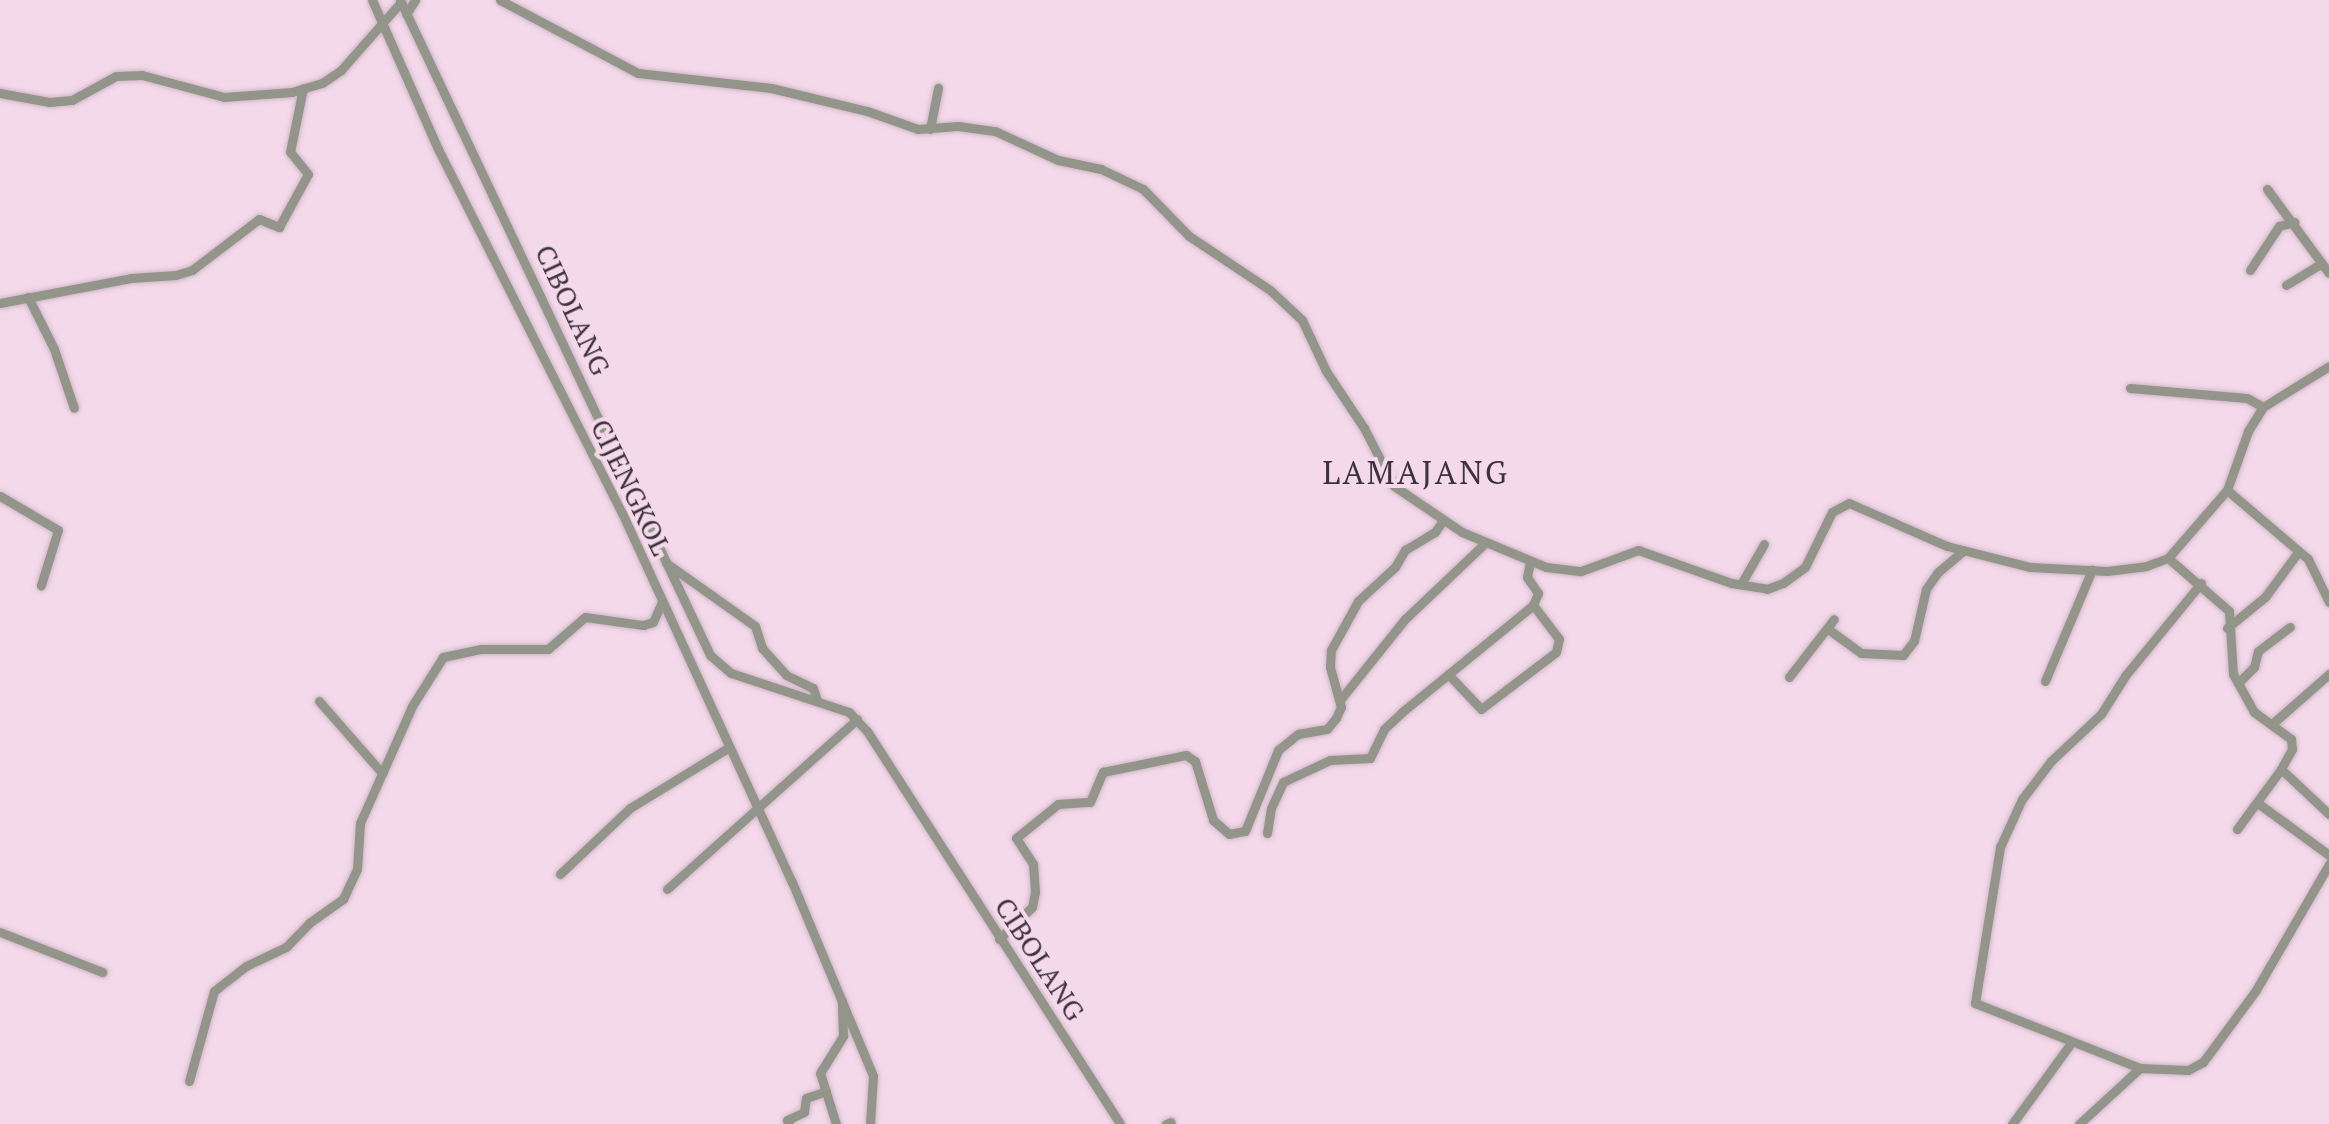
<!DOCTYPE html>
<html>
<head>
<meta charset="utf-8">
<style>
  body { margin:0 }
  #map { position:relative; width:2329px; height:1124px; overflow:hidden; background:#f4d9ea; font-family:"PT Serif",serif }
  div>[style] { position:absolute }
  .roads { filter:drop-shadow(0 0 2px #cfb8c7) drop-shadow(0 0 2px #cfb8c7) }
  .street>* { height:9px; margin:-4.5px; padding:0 4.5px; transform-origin:4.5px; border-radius:4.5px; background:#93958a }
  span { translate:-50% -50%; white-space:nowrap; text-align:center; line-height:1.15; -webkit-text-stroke:8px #f4d9ea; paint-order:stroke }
  .street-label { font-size:28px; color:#3c3239 }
  .quarter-label { font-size:32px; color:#3c3239; letter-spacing:2.5px }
</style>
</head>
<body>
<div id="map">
  <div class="roads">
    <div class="street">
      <i style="left:372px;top:0;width:163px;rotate:66.1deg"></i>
      <i style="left:438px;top:149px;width:408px;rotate:63.2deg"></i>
      <i style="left:622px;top:513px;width:406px;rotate:65.3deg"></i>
      <i style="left:792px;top:882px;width:210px;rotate:67.3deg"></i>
      <i style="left:873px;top:1076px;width:48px;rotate:93.6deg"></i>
      <i style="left:400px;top:0;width:725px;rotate:64.67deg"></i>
      <i style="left:710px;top:655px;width:28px;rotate:41deg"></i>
      <i style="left:731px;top:673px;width:124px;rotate:18.3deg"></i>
      <i style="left:849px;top:712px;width:26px;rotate:47deg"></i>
      <i style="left:867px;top:731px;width:467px;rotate:57.2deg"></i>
      <i style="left:500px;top:0;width:156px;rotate:27.9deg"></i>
      <i style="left:638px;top:73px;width:134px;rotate:6.4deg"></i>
      <i style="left:771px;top:88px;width:99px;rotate:13.5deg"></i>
      <i style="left:867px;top:111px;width:54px;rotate:19.4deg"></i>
      <i style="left:918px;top:129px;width:40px;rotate:-4.3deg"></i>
      <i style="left:958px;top:126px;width:37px;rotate:8deg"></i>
      <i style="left:995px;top:131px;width:69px;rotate:24.7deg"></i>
      <i style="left:1058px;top:160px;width:44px;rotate:11.8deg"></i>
      <i style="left:1101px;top:169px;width:47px;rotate:25.5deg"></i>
      <i style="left:1143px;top:189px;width:66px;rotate:45.6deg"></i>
      <i style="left:1189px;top:236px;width:97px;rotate:33.7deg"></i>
      <i style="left:1270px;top:290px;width:44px;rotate:43.2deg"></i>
      <i style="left:1302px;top:320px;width:56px;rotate:64.8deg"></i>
      <i style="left:1326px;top:371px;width:69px;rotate:56.3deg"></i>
      <i style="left:1364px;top:428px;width:65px;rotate:62.7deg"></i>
      <i style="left:1394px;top:486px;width:82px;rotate:34.1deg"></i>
      <i style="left:1462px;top:532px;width:91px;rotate:22.6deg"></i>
      <i style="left:1546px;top:567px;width:35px;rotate:7deg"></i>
      <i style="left:1581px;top:571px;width:61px;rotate:-20.2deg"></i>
      <i style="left:1638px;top:550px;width:99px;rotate:19.5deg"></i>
      <i style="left:1731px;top:583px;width:36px;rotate:9deg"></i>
      <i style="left:1767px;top:589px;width:17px;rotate:-21deg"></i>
      <i style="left:1783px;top:583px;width:27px;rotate:-36deg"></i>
      <i style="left:1805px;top:567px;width:61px;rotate:-63.9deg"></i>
      <i style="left:1832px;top:512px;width:19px;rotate:-28deg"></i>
      <i style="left:1849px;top:503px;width:107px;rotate:23.7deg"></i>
      <i style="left:1947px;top:546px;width:86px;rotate:14.2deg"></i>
      <i style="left:2030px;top:567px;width:77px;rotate:3deg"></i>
      <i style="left:2107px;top:571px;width:39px;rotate:-7deg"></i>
      <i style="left:2146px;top:566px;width:23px;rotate:-20deg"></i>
      <i style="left:2168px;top:558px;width:90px;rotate:-49.1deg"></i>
      <i style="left:2227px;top:490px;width:63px;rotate:-70.4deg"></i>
      <i style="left:2248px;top:431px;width:28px;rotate:-58deg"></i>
      <i style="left:2263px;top:407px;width:78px;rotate:-31.8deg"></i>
      <i style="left:406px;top:14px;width:17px;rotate:-57deg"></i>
      <i style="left:0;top:93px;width:50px;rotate:10.4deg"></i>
      <i style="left:49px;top:102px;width:23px;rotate:-5deg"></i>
      <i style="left:72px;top:100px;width:50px;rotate:-28.6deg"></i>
      <i style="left:116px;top:76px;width:26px;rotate:-2deg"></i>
      <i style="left:142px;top:75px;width:85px;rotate:15deg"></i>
      <i style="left:224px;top:97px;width:68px;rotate:-4.2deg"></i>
      <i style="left:292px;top:92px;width:31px;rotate:-17deg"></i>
      <i style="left:322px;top:83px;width:23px;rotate:-34deg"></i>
      <i style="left:341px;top:70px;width:91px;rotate:-48.6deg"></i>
      <i style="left:930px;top:129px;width:42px;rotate:-79deg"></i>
      <i style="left:2267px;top:189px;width:104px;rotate:53.6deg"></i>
      <i style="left:2250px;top:270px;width:53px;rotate:-56.6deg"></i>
      <i style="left:2279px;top:226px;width:16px;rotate:-14deg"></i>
      <i style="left:2286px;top:285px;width:42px;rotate:-31.4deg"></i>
      <i style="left:28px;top:297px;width:58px;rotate:63.4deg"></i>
      <i style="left:54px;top:349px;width:62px;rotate:71.3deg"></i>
      <i style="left:0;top:303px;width:133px;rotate:-10.8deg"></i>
      <i style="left:131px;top:278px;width:45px;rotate:-3.8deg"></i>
      <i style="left:176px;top:275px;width:17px;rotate:-17deg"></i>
      <i style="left:192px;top:270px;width:84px;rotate:-37.3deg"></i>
      <i style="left:259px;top:219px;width:22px;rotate:22deg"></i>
      <i style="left:279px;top:227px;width:60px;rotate:-61.3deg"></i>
      <i style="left:308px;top:174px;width:28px;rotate:-129deg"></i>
      <i style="left:290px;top:152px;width:65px;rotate:-78.5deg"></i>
      <i style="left:2130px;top:388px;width:117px;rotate:4.9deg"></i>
      <i style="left:2247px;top:398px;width:18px;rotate:29deg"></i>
      <i style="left:2227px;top:490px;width:106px;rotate:40.4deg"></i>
      <i style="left:2308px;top:559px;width:48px;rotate:64deg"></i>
      <i style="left:0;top:496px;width:67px;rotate:30.4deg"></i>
      <i style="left:58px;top:530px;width:58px;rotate:107.2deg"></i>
      <i style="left:2168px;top:558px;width:81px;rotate:41deg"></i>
      <i style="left:2229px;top:611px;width:63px;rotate:86.4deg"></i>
      <i style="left:2233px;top:674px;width:43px;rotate:61.1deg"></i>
      <i style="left:2254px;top:712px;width:46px;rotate:36.1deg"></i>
      <i style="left:2291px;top:739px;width:10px;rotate:84deg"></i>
      <i style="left:2292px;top:749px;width:23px;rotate:119deg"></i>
      <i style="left:2281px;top:769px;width:66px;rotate:43.2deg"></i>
      <i style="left:666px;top:563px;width:109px;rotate:35.3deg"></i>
      <i style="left:755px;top:626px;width:23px;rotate:72deg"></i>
      <i style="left:762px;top:648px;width:36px;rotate:48deg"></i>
      <i style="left:786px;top:675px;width:30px;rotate:26deg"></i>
      <i style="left:813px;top:688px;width:13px;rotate:72deg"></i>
      <i style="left:2201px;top:583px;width:120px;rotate:129.3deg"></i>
      <i style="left:2125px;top:676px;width:45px;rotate:122.3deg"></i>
      <i style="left:2101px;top:714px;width:69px;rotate:136.8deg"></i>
      <i style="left:2051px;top:761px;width:48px;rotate:127.3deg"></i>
      <i style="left:2022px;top:799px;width:53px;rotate:114.6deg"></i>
      <i style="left:2000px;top:847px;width:158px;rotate:99.1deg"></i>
      <i style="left:1975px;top:1003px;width:177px;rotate:21.5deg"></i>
      <i style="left:2140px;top:1068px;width:48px;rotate:2.4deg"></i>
      <i style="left:2188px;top:1070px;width:17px;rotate:-28deg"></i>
      <i style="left:2203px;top:1062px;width:89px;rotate:-53.6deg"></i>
      <i style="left:2256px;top:990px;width:146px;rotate:-59.9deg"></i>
      <i style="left:1741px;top:584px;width:46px;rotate:-60.1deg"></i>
      <i style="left:2227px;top:628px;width:49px;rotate:-39.2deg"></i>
      <i style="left:2265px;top:597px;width:56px;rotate:-53.7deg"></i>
      <i style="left:1828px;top:629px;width:41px;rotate:36deg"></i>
      <i style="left:1861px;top:653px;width:42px;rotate:2.7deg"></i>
      <i style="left:1903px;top:655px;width:18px;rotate:-52deg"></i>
      <i style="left:1914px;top:641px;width:53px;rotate:-77deg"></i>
      <i style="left:1926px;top:589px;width:21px;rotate:-55deg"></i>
      <i style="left:1938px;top:572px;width:33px;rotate:-40deg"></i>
      <i style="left:1448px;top:674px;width:48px;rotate:46.7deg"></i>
      <i style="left:1481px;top:709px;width:94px;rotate:-37.2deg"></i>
      <i style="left:1556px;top:652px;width:13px;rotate:-77deg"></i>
      <i style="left:1559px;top:639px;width:43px;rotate:-127.4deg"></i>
      <i style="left:1789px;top:677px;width:73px;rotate:-52.2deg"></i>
      <i style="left:2045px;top:681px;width:121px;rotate:-67.1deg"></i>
      <i style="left:2238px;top:683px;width:23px;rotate:-45deg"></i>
      <i style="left:2254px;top:667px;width:16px;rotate:-76deg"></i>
      <i style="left:2258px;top:651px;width:40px;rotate:-37deg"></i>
      <i style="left:1340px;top:700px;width:104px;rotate:-51.3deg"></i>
      <i style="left:1405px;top:619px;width:110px;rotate:-43.5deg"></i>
      <i style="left:319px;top:701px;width:96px;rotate:48.8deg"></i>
      <i style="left:2272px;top:724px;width:76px;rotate:-41.3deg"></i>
      <i style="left:2259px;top:804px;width:87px;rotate:36.1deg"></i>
      <i style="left:2237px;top:829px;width:74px;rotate:-53.7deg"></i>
      <i style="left:1267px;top:833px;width:25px;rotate:-81deg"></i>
      <i style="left:1271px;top:808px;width:29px;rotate:-65deg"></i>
      <i style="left:1283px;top:782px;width:52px;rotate:-25.1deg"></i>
      <i style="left:1330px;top:760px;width:40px;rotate:-2.9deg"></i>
      <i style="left:1370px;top:758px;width:32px;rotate:-64deg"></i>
      <i style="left:1384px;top:729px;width:25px;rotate:-43deg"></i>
      <i style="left:1402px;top:712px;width:169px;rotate:-39.2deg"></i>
      <i style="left:1533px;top:605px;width:13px;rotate:-67deg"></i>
      <i style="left:1538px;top:593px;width:19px;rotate:-125deg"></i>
      <i style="left:1527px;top:577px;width:15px;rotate:-79deg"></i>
      <i style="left:560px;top:874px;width:96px;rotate:-43.3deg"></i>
      <i style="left:630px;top:808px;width:115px;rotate:-31.5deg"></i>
      <i style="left:667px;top:889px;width:255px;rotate:-41.8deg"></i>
      <i style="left:0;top:932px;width:110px;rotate:21.4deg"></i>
      <i style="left:999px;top:939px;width:46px;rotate:-44.1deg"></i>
      <i style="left:1032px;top:907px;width:15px;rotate:-79deg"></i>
      <i style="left:1035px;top:892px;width:28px;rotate:-94deg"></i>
      <i style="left:1033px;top:864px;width:31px;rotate:-123deg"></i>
      <i style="left:1016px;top:838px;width:54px;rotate:-39deg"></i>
      <i style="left:1058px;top:804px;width:32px;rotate:-4deg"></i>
      <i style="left:1090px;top:802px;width:33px;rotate:-67deg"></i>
      <i style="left:1103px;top:772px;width:85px;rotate:-11.6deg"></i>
      <i style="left:1186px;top:755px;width:11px;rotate:34deg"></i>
      <i style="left:1195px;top:761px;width:62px;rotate:73deg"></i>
      <i style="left:1213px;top:820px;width:21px;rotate:41deg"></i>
      <i style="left:1229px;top:834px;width:16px;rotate:-11deg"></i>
      <i style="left:1245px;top:831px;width:87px;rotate:-67.8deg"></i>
      <i style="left:1278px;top:750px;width:26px;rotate:-39deg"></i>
      <i style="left:1298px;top:734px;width:29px;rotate:-10deg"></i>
      <i style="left:1327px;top:729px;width:14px;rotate:-51deg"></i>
      <i style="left:1336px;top:718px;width:12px;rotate:-66deg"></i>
      <i style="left:1341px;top:707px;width:41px;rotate:-105.4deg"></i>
      <i style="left:1330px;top:667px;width:17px;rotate:-87deg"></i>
      <i style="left:1331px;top:650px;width:56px;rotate:-61.1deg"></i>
      <i style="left:1358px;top:601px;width:50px;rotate:-42.6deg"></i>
      <i style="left:1395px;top:567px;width:20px;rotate:-60deg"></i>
      <i style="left:1405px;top:550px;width:35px;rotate:-31deg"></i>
      <i style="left:1435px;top:532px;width:14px;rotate:-56deg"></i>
      <i style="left:189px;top:1081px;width:93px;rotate:-74.5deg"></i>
      <i style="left:214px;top:991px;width:41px;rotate:-38deg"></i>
      <i style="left:246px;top:966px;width:44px;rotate:-25.4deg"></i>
      <i style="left:286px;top:947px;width:33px;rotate:-46deg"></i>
      <i style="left:309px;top:923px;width:42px;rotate:-35.2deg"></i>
      <i style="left:343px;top:899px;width:33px;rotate:-65deg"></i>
      <i style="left:357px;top:869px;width:46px;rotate:-86.3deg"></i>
      <i style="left:360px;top:823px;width:128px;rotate:-66deg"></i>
      <i style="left:412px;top:706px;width:58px;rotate:-57.7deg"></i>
      <i style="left:443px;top:657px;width:39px;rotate:-12deg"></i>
      <i style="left:481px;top:649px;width:67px"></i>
      <i style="left:548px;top:649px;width:49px;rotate:-40.9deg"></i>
      <i style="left:585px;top:617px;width:59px;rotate:7.9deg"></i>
      <i style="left:643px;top:625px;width:10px;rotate:-17deg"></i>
      <i style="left:653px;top:622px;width:22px;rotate:-66deg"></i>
      <i style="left:789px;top:1124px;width:4px;rotate:-117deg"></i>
      <i style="left:787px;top:1120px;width:19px;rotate:-25deg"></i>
      <i style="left:804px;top:1112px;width:14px;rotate:-82deg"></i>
      <i style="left:806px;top:1098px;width:21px;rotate:-19deg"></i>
      <i style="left:836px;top:1124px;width:53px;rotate:-107.4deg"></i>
      <i style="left:820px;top:1073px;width:44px;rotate:-58.1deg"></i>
      <i style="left:843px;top:1036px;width:36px;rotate:-92deg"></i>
      <i style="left:1166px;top:1124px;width:5px;rotate:-22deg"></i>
      <i style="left:2012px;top:1124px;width:100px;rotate:-53.9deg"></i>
      <i style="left:2079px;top:1124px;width:83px;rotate:-42.6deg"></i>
    </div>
  </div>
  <div class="street-label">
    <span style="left:573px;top:310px;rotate:65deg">CIBOLANG</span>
    <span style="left:631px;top:487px;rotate:64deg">CIJENGKOL</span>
    <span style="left:1040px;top:959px;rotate:57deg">CIBOLANG</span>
  </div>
  <div class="quarter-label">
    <span style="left:1416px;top:472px">LAMAJANG</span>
  </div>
</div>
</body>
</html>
